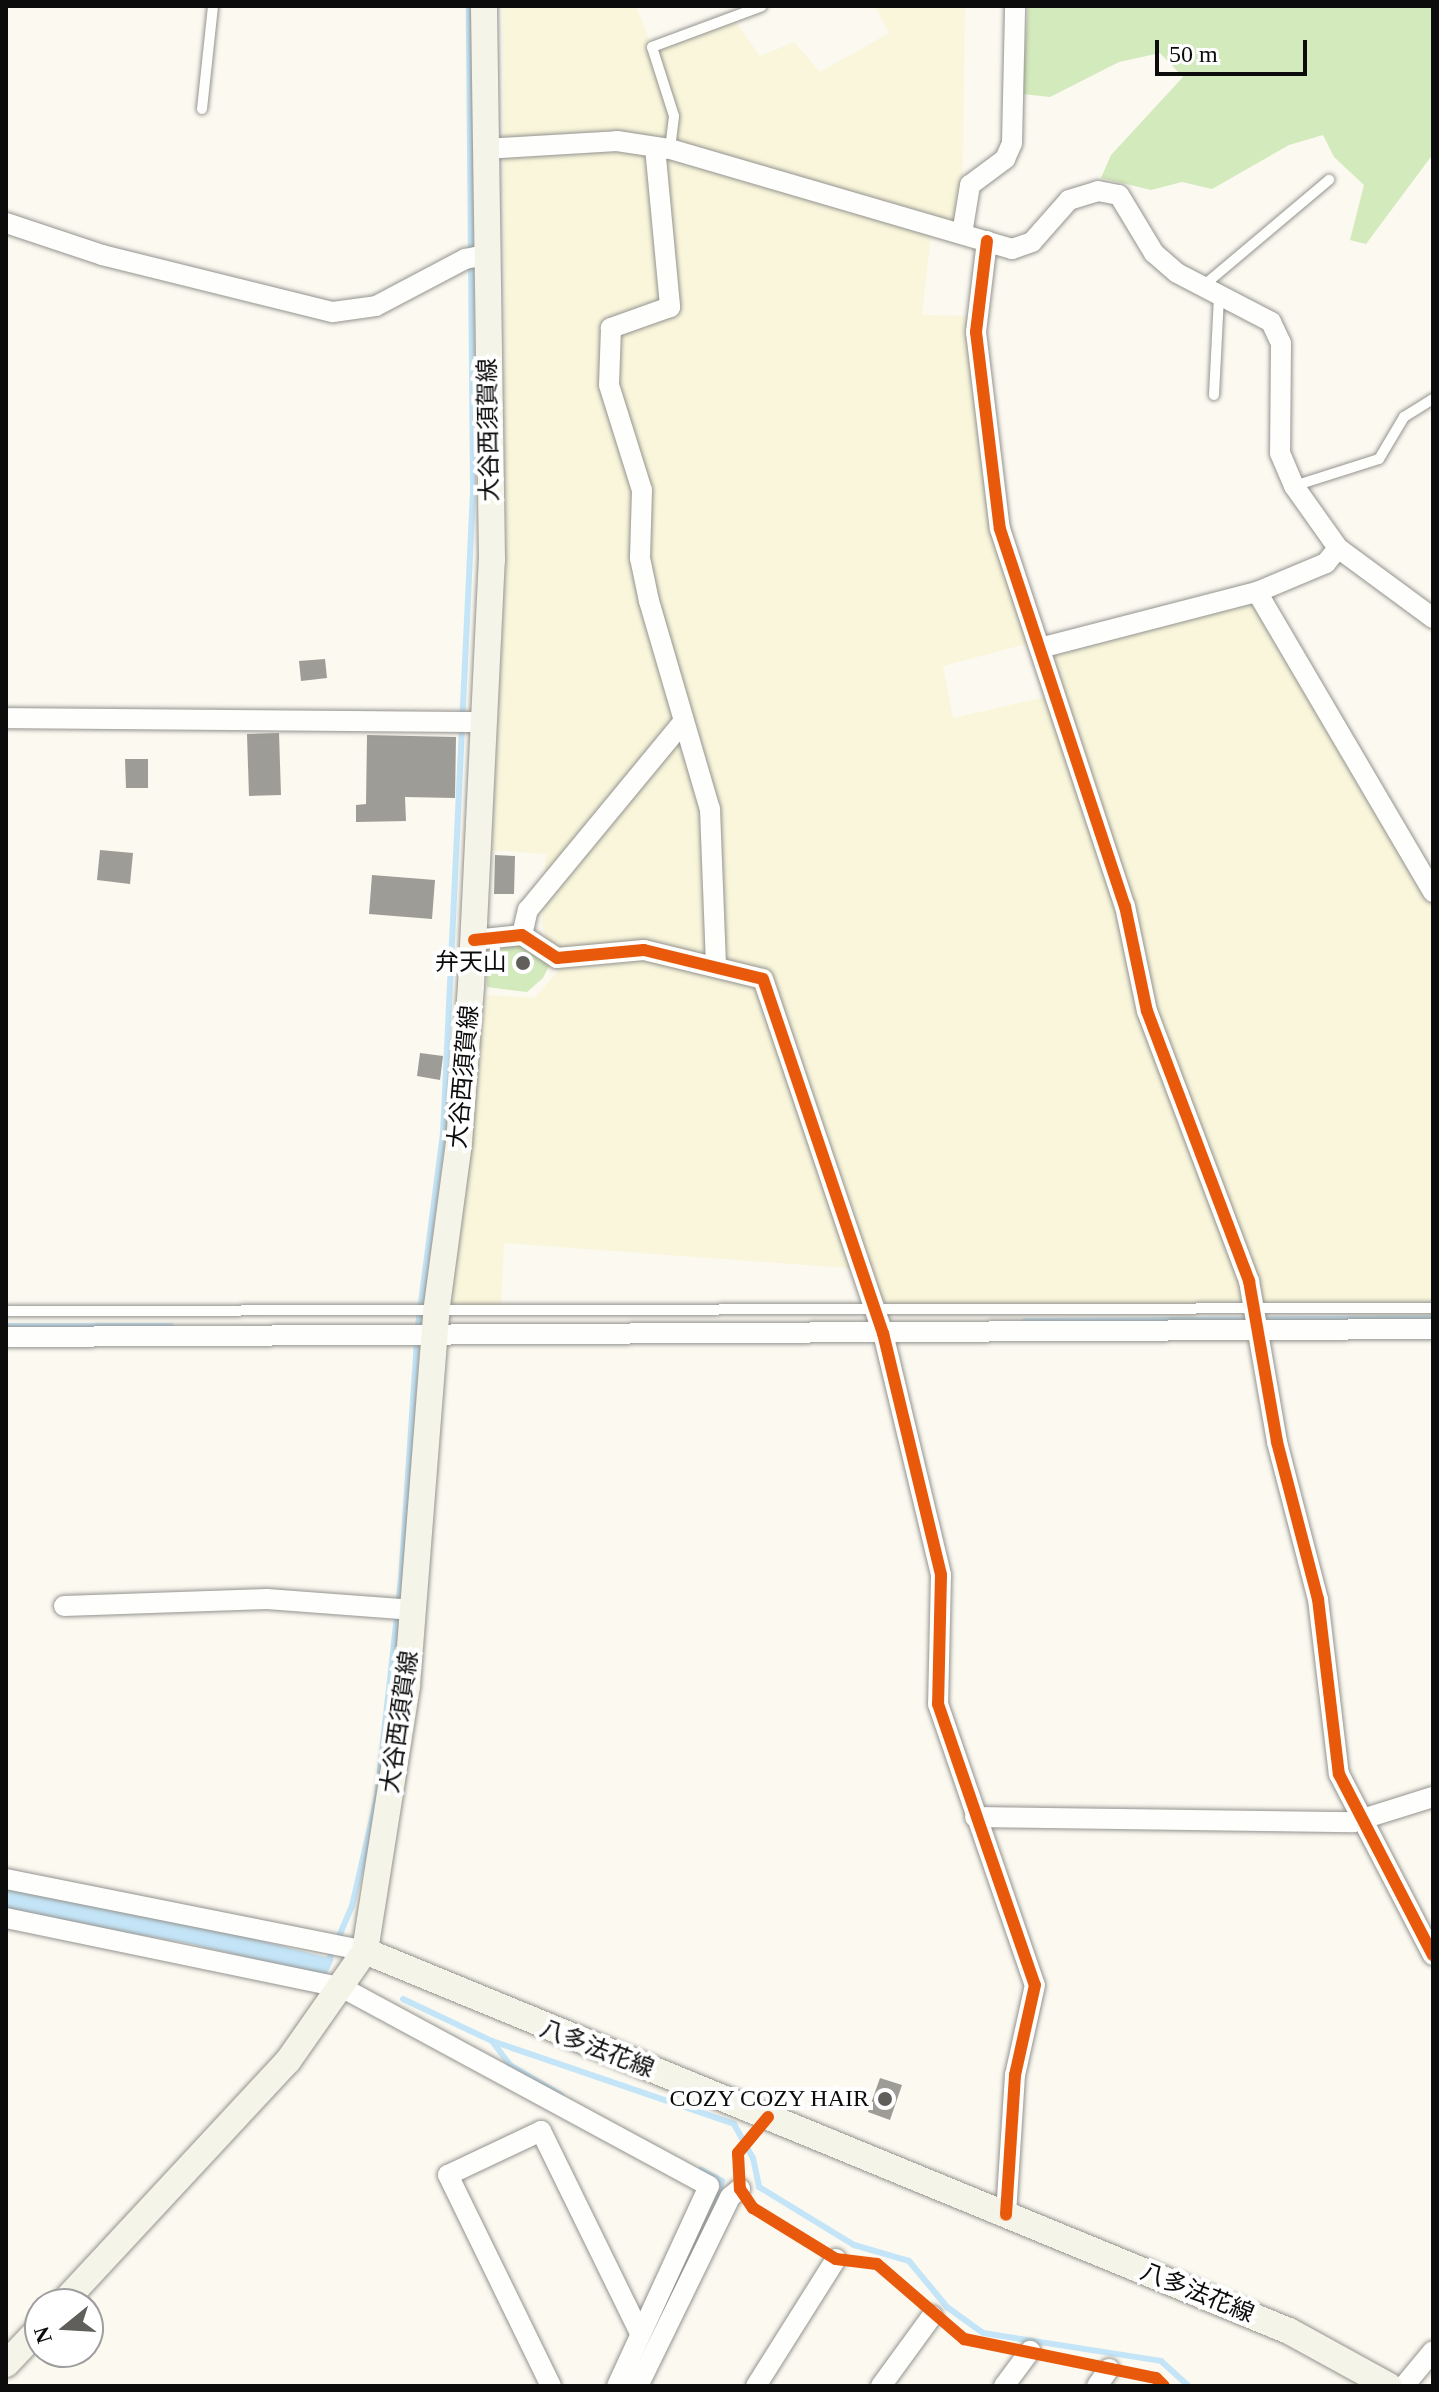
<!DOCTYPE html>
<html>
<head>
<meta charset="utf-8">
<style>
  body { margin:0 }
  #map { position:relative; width:1439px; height:2392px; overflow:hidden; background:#fbf9f0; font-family:"Times New Roman","Noto Sans JP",serif }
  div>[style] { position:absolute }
  .farmland>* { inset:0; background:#f9f6db }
  .forest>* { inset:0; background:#d3eabc }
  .water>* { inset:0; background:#c4e5f7 }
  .stream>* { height:6px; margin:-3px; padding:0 3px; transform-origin:3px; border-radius:3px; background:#c4e5f7 }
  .building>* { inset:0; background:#9e9c96 }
  .roads { filter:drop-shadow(0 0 2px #94938f) drop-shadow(0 0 2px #94938f) }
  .lane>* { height:10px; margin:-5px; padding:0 5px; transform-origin:5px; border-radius:5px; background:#fefefd }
  .street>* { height:20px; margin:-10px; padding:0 10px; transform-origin:10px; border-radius:10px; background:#fefefd }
  .secondary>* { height:26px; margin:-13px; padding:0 13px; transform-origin:13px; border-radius:13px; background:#f5f4e8 }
  .cycleway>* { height:12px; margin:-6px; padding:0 6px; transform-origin:6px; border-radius:6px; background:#e8590c }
  .dots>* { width:22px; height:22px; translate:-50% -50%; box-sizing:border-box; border:4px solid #fff; border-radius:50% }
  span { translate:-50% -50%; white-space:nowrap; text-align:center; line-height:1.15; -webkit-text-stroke:8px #fff; paint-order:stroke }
  .street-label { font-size:24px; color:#0c0c0c }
  .poi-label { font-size:24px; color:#0c0c0c }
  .right { translate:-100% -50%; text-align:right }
  .frame { position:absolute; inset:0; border:8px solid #0c0c0c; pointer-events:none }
  .north { position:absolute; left:24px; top:2288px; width:80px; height:80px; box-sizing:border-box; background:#fff; border:2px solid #9e9e9e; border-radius:50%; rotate:252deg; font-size:22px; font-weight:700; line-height:32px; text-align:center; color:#0c0c0c }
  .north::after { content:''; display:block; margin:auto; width:28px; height:36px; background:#605f5c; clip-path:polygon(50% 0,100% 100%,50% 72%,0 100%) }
  .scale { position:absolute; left:1155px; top:40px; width:152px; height:36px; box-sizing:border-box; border:4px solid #0c0c0c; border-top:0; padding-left:10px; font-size:24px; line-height:28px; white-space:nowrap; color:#0c0c0c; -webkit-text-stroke:6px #fff; paint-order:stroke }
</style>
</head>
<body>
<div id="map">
  <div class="farmland">
    <i style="clip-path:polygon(503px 6px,636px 6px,652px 47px,732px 17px,760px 56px,794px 42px,820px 72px,889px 33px,875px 6px,965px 6px,962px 234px,932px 226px,922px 315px,978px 316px,1000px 529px,1038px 641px,943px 666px,953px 718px,1055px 695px,1040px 648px,1257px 592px,1433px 892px,1433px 1308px,875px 1310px,861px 1269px,504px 1243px,501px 1305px,450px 1308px,486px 995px,535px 998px,560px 968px,542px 927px,546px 854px,492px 850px,506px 560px)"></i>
  </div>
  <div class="forest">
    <i style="clip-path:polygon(1028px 6px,1433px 6px,1433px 154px,1366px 244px,1350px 240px,1364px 185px,1334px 157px,1323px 135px,1289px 145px,1212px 189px,1182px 182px,1151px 190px,1101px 178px,1111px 155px,1183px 77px,1160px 53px,1119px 62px,1050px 97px,1022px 94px)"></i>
    <i style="clip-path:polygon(521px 938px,553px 958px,543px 978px,527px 992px,487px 987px,485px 952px,501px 940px)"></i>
  </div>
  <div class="water">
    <i style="clip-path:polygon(6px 1889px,217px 1930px,334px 1959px,326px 1976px,191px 1944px,6px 1911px)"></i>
  </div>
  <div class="stream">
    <i style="left:1025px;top:1321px;width:408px;rotate:-0.4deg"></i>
    <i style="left:6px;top:1326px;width:165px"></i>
    <i style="left:328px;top:1962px;width:61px;rotate:-66.8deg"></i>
    <i style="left:352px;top:1906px;width:112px;rotate:-77.1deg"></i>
    <i style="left:377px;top:1797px;width:217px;rotate:-83.7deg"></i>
    <i style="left:401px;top:1581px;width:256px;rotate:-86.2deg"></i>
    <i style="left:418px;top:1326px;width:194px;rotate:-82.6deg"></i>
    <i style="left:443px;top:1134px;width:645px;rotate:-87.33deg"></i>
    <i style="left:473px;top:490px;width:484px;rotate:-90.5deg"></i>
    <i style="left:403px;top:1999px;width:98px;rotate:25.3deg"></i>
    <i style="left:492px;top:2041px;width:256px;rotate:18.9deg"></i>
    <i style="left:734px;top:2124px;width:39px;rotate:61deg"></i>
    <i style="left:753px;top:2158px;width:30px;rotate:78deg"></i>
    <i style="left:759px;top:2187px;width:111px;rotate:31.4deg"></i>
    <i style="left:854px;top:2245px;width:57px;rotate:16.2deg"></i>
    <i style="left:909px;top:2261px;width:60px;rotate:50.4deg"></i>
    <i style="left:947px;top:2307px;width:44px;rotate:35.8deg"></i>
    <i style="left:983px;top:2333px;width:180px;rotate:8.9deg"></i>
    <i style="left:1161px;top:2361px;width:38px;rotate:42deg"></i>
    <i style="left:492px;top:2041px;width:30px;rotate:53deg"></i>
    <i style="left:510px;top:2065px;width:59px;rotate:30.5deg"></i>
    <i style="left:678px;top:2276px;width:91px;rotate:-63.2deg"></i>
    <i style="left:719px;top:2195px;width:14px;rotate:-78deg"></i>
    <i style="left:722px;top:2181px;width:24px;rotate:-152deg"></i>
  </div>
  <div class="building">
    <i style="clip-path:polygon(325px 659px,327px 678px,301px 681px,299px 661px)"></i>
    <i style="clip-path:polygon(279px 733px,281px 795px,249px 796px,247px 734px)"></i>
    <i style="clip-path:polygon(367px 735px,456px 737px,455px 798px,405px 797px,406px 821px,356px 822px,356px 805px,366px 804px)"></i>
    <i style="clip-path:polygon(125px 759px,148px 759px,148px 788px,126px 788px)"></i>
    <i style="clip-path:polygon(100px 850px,133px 853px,130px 884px,97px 880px)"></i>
    <i style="clip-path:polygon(495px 855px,515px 856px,514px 894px,494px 894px)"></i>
    <i style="clip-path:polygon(372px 875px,435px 880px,432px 919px,369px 914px)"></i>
    <i style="clip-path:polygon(420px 1053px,443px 1056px,440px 1080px,417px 1076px)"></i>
    <i style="clip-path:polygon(880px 2078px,902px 2085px,890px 2120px,868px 2112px)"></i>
  </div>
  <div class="roads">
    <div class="lane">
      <i style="left:202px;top:109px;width:104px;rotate:-83.9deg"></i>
      <i style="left:670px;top:149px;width:33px;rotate:-83deg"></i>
      <i style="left:674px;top:116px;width:72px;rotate:-107.7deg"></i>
      <i style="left:652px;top:47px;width:117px;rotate:-20.4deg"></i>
      <i style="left:1203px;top:286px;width:165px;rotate:-40.1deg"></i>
      <i style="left:1214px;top:395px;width:100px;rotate:-87.1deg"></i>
      <i style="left:1294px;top:486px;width:89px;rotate:-17.6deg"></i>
      <i style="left:1379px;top:459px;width:49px;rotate:-59.2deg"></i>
      <i style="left:1404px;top:417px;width:34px;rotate:-32deg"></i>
      <i style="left:6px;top:1311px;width:1427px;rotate:-0.12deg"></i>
    </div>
    <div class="street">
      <i style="left:655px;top:147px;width:161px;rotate:84.6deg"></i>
      <i style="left:670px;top:307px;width:63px;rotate:160.4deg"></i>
      <i style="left:611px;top:328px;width:57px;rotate:92deg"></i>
      <i style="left:609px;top:385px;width:110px;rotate:72.6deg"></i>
      <i style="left:642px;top:490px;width:68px;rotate:91.7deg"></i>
      <i style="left:640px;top:558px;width:44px;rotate:78.2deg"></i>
      <i style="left:649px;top:601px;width:217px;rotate:73.7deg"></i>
      <i style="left:710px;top:809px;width:158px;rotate:87.8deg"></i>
      <i style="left:484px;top:149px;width:133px;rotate:-3.4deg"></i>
      <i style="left:617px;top:141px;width:54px;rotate:8.6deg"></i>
      <i style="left:670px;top:149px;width:356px;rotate:16.3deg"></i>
      <i style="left:1012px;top:249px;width:21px;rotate:-19deg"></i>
      <i style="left:1032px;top:242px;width:56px;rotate:-48.6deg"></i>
      <i style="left:1069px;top:200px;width:30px;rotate:-17deg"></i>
      <i style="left:1098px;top:191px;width:21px;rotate:11deg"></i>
      <i style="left:1119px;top:195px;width:68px;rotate:58.9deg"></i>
      <i style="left:1154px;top:253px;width:30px;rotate:41deg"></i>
      <i style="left:1177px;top:273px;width:106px;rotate:27.5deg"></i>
      <i style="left:1271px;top:322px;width:23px;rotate:65deg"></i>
      <i style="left:1281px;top:343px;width:110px;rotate:90.5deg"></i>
      <i style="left:1280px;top:453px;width:36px;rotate:67deg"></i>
      <i style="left:1294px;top:486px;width:76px;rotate:54.6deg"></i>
      <i style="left:1338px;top:548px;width:118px;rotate:36.4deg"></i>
      <i style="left:6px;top:223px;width:101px;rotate:18.4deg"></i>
      <i style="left:102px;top:255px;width:238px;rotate:13.9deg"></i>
      <i style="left:333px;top:312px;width:43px;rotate:-7.9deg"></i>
      <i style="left:376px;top:306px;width:101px;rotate:-27.8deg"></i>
      <i style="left:465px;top:259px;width:20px;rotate:-11deg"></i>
      <i style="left:962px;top:234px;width:50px;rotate:-80.7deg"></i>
      <i style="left:970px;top:185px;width:44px;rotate:-36.6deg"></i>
      <i style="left:1005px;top:159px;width:17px;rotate:-66deg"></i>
      <i style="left:1012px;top:143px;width:137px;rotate:-88.7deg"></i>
      <i style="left:987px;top:241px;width:92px;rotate:96.9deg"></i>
      <i style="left:976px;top:332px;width:198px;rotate:83.1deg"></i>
      <i style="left:1000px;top:529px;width:397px;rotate:71.7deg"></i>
      <i style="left:1125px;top:906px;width:107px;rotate:78.2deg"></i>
      <i style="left:1147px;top:1011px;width:289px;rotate:69.3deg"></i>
      <i style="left:1249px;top:1281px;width:163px;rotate:80.1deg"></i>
      <i style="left:1277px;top:1442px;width:162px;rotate:75.4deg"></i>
      <i style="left:1318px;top:1599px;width:176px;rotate:83.2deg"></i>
      <i style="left:1339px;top:1774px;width:204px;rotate:62.6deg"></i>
      <i style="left:1257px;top:592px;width:75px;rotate:-22.8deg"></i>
      <i style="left:1326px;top:563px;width:19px;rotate:-51deg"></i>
      <i style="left:1040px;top:648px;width:224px;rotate:-14.5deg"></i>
      <i style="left:1257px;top:592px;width:348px;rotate:59.6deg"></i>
      <i style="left:6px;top:718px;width:480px;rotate:0.5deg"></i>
      <i style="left:522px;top:935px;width:26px;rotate:-77deg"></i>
      <i style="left:528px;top:910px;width:242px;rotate:-50.5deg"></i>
      <i style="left:474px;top:940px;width:48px;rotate:-5.9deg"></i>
      <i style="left:522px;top:935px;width:42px;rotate:33.3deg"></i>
      <i style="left:557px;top:958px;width:87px;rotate:-5.3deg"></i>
      <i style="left:644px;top:950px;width:122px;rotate:13.7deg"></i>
      <i style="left:763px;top:979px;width:374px;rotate:71.3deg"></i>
      <i style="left:883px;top:1333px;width:249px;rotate:76.5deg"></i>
      <i style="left:941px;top:1575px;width:129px;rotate:91.3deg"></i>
      <i style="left:938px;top:1704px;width:297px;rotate:71deg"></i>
      <i style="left:1035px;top:1985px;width:92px;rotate:102.5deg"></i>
      <i style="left:1015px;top:2075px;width:140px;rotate:93.7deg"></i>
      <i style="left:6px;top:1337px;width:1427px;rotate:-0.32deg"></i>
      <i style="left:64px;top:1606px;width:203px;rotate:-2deg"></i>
      <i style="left:267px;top:1599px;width:147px;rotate:4.3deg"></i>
      <i style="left:975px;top:1817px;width:378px;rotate:0.8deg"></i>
      <i style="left:1353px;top:1822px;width:84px;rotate:-17.4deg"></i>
      <i style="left:6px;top:1879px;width:366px;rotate:11.3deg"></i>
      <i style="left:6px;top:1918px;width:344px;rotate:11.7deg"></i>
      <i style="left:343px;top:1988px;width:416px;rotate:28.4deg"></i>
      <i style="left:709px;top:2186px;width:220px;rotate:114.7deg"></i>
      <i style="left:551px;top:2386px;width:235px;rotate:-116deg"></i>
      <i style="left:448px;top:2175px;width:103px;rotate:-25.3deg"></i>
      <i style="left:541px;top:2131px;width:225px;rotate:63.9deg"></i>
      <i style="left:638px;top:2386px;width:210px;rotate:-64deg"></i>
      <i style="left:730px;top:2197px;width:13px;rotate:-39deg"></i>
      <i style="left:756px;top:2386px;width:150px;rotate:-57.8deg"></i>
      <i style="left:881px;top:2386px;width:87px;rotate:-53.9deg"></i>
      <i style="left:1004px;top:2386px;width:44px;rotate:-53.4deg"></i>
      <i style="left:1097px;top:2386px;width:21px;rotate:-55deg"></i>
      <i style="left:1404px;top:2386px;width:45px;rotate:-50.4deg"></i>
    </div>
    <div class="secondary">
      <i style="left:365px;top:1951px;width:999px;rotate:22.36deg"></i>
      <i style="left:1289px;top:2331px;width:114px;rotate:28.8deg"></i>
      <i style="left:62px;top:2304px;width:332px;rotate:-47.1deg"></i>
      <i style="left:288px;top:2061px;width:134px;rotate:-55deg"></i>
      <i style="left:365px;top:1951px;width:269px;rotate:-81deg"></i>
      <i style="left:407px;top:1685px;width:373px;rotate:-85.5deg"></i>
      <i style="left:436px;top:1313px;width:173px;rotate:-82.3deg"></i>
      <i style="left:459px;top:1142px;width:156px;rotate:-85.6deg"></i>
      <i style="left:471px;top:986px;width:427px;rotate:-87.2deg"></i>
      <i style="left:492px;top:560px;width:554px;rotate:-90.83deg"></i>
      <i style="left:6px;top:2364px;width:50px;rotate:-46.6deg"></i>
    </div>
  </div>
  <div class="cycleway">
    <i style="left:987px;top:241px;width:92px;rotate:96.9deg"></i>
    <i style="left:976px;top:332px;width:198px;rotate:83.1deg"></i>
    <i style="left:1000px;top:529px;width:397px;rotate:71.7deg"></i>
    <i style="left:1125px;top:906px;width:107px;rotate:78.2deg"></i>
    <i style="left:1147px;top:1011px;width:289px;rotate:69.3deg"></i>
    <i style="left:1249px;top:1281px;width:163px;rotate:80.1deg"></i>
    <i style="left:1277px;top:1442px;width:162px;rotate:75.4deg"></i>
    <i style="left:1318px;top:1599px;width:176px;rotate:83.2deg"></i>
    <i style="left:1339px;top:1774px;width:204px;rotate:62.6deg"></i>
    <i style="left:474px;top:940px;width:48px;rotate:-5.9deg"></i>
    <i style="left:522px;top:935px;width:42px;rotate:33.3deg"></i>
    <i style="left:557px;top:958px;width:87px;rotate:-5.3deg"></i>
    <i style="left:644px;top:950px;width:122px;rotate:13.7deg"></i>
    <i style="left:763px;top:979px;width:374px;rotate:71.3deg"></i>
    <i style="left:883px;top:1333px;width:249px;rotate:76.5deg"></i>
    <i style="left:941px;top:1575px;width:129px;rotate:91.3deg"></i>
    <i style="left:938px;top:1704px;width:297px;rotate:71deg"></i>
    <i style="left:1035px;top:1985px;width:92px;rotate:102.5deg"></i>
    <i style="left:1015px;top:2075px;width:140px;rotate:93.7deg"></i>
    <i style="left:768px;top:2117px;width:47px;rotate:129.8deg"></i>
    <i style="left:738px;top:2153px;width:36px;rotate:87deg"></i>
    <i style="left:740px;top:2189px;width:23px;rotate:56deg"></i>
    <i style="left:753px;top:2208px;width:97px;rotate:31.6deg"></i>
    <i style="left:836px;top:2259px;width:41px;rotate:7deg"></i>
    <i style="left:877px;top:2264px;width:115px;rotate:40.8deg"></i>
    <i style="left:964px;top:2339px;width:196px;rotate:11.5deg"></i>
    <i style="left:1156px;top:2378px;width:11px;rotate:45deg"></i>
  </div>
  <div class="dots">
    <i style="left:523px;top:963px;background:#605f5c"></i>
    <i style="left:885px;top:2099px;background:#605f5c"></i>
  </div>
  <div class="street-label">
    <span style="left:489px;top:430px;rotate:-91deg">大谷西須賀線</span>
    <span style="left:464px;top:1077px;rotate:-85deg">大谷西須賀線</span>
    <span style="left:400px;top:1722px;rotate:-82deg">大谷西須賀線</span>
    <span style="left:597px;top:2049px;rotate:21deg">八多法花線</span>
    <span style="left:1197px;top:2293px;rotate:22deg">八多法花線</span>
  </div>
  <div class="poi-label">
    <span class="right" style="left:507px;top:963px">弁天山</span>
    <span class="right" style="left:869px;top:2099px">COZY COZY HAIR</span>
  </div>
  <div class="frame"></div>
  <div class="north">N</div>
  <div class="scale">50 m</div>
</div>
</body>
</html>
